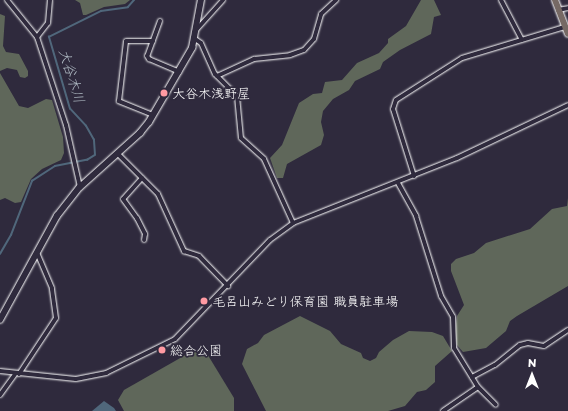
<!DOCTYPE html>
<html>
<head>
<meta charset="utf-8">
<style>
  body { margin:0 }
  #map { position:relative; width:568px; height:411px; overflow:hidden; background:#2f2a3d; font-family:"Playpen Sans","Klee One",sans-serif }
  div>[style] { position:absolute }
  .green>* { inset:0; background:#5f675a }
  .water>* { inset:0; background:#50677b }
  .stream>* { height:1.5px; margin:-0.75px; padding:0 0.75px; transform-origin:0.75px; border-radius:0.75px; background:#50677b }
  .roads { filter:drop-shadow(0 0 1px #fff) drop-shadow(0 0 1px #fff) }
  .minor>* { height:4px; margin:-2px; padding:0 2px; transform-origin:2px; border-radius:2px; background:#2f2a3d }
  .secondary>* { height:5.5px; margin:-2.75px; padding:0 2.75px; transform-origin:2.75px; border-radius:2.75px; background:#2f2a3d }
  .primary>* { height:6px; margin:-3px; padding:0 3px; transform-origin:3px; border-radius:3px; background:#766964 }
  .dots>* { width:11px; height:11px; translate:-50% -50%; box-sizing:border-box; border:2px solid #2f2a3d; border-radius:50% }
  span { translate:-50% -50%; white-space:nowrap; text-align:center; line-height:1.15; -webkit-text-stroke:3.5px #2f2a3d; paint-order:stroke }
  .poi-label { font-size:13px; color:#fff }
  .left { translate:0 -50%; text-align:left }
  .water-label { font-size:14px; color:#b0bbc4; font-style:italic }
  .north { position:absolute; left:512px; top:355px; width:40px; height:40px; -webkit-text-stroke:3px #2f2a3d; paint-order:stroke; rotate:0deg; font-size:11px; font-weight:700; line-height:16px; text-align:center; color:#fff }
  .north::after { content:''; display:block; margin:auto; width:14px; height:18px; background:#fff; clip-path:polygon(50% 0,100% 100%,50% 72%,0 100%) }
</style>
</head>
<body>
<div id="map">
  <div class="green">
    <i style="clip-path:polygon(75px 0,130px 0,125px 4px,104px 7px,86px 15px,83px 15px,80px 3px)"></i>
    <i style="clip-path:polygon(421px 0,434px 0,441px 15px,434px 17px,431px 34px,400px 50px,383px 62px,380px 69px,355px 81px,349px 90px,333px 99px,323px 111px,321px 122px,324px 135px,321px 145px,287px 164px,283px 178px,277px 178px,270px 158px,282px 145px,299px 103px,313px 94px,322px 93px,325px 82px,342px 80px,357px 63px,379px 53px,388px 43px,388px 39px,406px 26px)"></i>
    <i style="clip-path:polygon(0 14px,5px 16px,3px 46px,6px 52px,19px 54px,28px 71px,28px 76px,25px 78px,20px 77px,17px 70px,7px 68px,0 71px)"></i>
    <i style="clip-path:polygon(0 73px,19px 106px,28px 108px,46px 99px,52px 100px,63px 137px,64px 153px,61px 160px,42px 169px,31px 179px,21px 202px,15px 203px,5px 198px,0 200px)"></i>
    <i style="clip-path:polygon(568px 198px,568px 286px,517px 316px,510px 321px,506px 331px,486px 348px,463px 352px,457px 345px,455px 332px,457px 316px,464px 305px,451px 271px,451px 264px,456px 259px,474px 253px,486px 243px,530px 229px,552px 209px,567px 206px)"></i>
    <i style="clip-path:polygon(300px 316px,330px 331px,341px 344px,361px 353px,363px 358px,370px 361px,376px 358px,379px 352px,393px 340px,409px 331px,432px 332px,443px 336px,452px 351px,435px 366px,435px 382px,426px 390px,417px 392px,405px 406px,388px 411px,266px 411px,242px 364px,247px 349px,258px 343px,264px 335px)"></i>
    <i style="clip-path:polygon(196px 349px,206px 352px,234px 398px,234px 411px,124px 411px,118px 400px,124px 390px)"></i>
  </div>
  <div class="water">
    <i style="clip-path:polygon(104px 401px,114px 408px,116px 411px,92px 411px)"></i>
  </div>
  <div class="stream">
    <i style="left:0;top:254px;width:22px;rotate:-60deg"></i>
    <i style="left:11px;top:235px;width:58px;rotate:-68.7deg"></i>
    <i style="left:32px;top:181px;width:27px;rotate:-33deg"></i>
    <i style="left:55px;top:166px;width:33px;rotate:-11deg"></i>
    <i style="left:87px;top:160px;width:9px;rotate:-32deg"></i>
    <i style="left:95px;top:155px;width:15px;rotate:-94deg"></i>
    <i style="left:94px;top:140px;width:16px;rotate:-120deg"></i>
    <i style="left:86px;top:126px;width:23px;rotate:-133deg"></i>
    <i style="left:70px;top:109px;width:75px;rotate:-106.3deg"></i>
    <i style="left:49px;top:37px;width:58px;rotate:-26.6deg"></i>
    <i style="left:101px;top:11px;width:27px;rotate:-8deg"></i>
    <i style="left:128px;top:7px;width:9px;rotate:-49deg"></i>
  </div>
  <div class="roads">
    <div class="minor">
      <i style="left:7px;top:0;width:48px;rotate:51deg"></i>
      <i style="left:37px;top:37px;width:93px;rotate:71.8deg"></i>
      <i style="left:66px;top:125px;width:64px;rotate:77.3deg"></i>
      <i style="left:501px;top:0;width:45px;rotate:62.3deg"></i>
      <i style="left:558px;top:10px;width:10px;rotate:-11deg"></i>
      <i style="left:160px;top:21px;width:37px;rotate:110deg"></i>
      <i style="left:147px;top:56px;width:4px;rotate:56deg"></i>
      <i style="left:149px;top:59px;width:33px;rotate:23deg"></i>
      <i style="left:197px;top:29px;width:39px;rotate:-48deg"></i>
      <i style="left:37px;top:37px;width:18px;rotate:-52deg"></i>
      <i style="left:48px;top:23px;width:23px;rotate:-85deg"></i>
      <i style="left:195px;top:39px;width:7px;rotate:34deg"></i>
      <i style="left:201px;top:43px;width:34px;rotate:66deg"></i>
      <i style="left:215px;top:74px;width:31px;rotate:45deg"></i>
      <i style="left:237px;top:96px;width:42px;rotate:84.6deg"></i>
      <i style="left:241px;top:138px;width:31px;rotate:42deg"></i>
      <i style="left:264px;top:159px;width:70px;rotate:65.6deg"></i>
      <i style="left:217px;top:76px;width:41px;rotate:-24.7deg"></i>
      <i style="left:254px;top:59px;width:36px;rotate:-6deg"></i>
      <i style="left:290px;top:55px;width:15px;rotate:-20deg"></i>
      <i style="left:304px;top:50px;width:15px;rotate:-48deg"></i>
      <i style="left:314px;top:39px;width:26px;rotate:-74deg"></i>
      <i style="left:321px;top:14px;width:21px;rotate:-43deg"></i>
      <i style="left:153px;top:115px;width:37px;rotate:-158deg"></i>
      <i style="left:119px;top:101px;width:60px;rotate:-83.3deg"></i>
      <i style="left:126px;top:41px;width:27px"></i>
      <i style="left:117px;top:153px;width:58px;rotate:45deg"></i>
      <i style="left:158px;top:194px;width:63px;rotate:65.5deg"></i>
      <i style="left:184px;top:251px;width:16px;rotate:18deg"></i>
      <i style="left:199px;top:256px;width:42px;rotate:46deg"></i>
      <i style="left:414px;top:176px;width:70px;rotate:-107.4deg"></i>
      <i style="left:393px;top:109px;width:9px;rotate:-72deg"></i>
      <i style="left:396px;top:100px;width:78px;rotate:-32.5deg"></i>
      <i style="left:462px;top:58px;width:108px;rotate:-16.8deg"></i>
      <i style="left:142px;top:178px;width:28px;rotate:132deg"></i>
      <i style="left:123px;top:199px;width:24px;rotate:54deg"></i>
      <i style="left:137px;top:218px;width:18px;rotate:63deg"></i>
      <i style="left:145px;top:234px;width:6px;rotate:99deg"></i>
      <i style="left:398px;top:183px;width:38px;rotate:61deg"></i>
      <i style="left:416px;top:216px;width:84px;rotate:72.6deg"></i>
      <i style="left:441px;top:296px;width:24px;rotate:60deg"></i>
      <i style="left:453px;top:317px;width:31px;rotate:88deg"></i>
      <i style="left:454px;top:348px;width:46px;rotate:58.4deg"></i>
      <i style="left:478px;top:387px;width:25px;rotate:45deg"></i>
      <i style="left:0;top:371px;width:76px;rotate:6deg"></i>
      <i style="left:76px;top:379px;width:31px;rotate:-11deg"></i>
      <i style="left:106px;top:373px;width:77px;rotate:-26.2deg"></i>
      <i style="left:175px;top:339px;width:137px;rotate:-46.2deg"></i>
      <i style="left:270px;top:240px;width:29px;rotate:-36deg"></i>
      <i style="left:293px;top:223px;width:176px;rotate:-21.6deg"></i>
      <i style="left:457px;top:158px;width:123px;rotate:-25.5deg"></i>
      <i style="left:19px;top:374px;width:67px;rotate:-56.5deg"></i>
      <i style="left:56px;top:318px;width:30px;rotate:-98deg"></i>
      <i style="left:52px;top:288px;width:39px;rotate:-113deg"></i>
      <i style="left:472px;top:377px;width:26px;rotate:-28deg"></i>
      <i style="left:495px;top:365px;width:32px;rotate:-39deg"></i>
      <i style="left:520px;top:345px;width:8px;rotate:-14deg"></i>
      <i style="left:528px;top:343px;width:16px;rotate:11deg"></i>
      <i style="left:544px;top:346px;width:29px;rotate:-34deg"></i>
      <i style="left:0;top:395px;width:27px;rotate:-54deg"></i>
      <i style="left:443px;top:411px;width:42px;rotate:-34.4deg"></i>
    </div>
    <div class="secondary">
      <i style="left:0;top:320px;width:119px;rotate:-61.3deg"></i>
      <i style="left:57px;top:216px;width:37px;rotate:-52deg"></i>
      <i style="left:80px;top:187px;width:81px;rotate:-42deg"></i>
      <i style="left:140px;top:133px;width:14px;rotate:-51deg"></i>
      <i style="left:149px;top:122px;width:86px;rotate:-59.8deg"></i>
      <i style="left:192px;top:48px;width:49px;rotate:-79.4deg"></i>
    </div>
    <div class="primary">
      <i style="left:555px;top:0;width:36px;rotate:69deg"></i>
    </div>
  </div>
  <div class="dots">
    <i style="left:164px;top:93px;background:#ff9aa2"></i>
    <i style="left:204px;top:301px;background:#ff9aa2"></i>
    <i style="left:162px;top:350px;background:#ff9aa2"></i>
  </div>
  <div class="poi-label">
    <span class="left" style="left:172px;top:93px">大谷木浅野屋</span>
    <span class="left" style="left:212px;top:301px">毛呂山みどり保育園 職員駐車場</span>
    <span class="left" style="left:170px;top:350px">総合公園</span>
  </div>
  <div class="water-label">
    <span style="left:72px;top:76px;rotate:73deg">大谷木川</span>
  </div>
  <div class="north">N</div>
</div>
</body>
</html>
